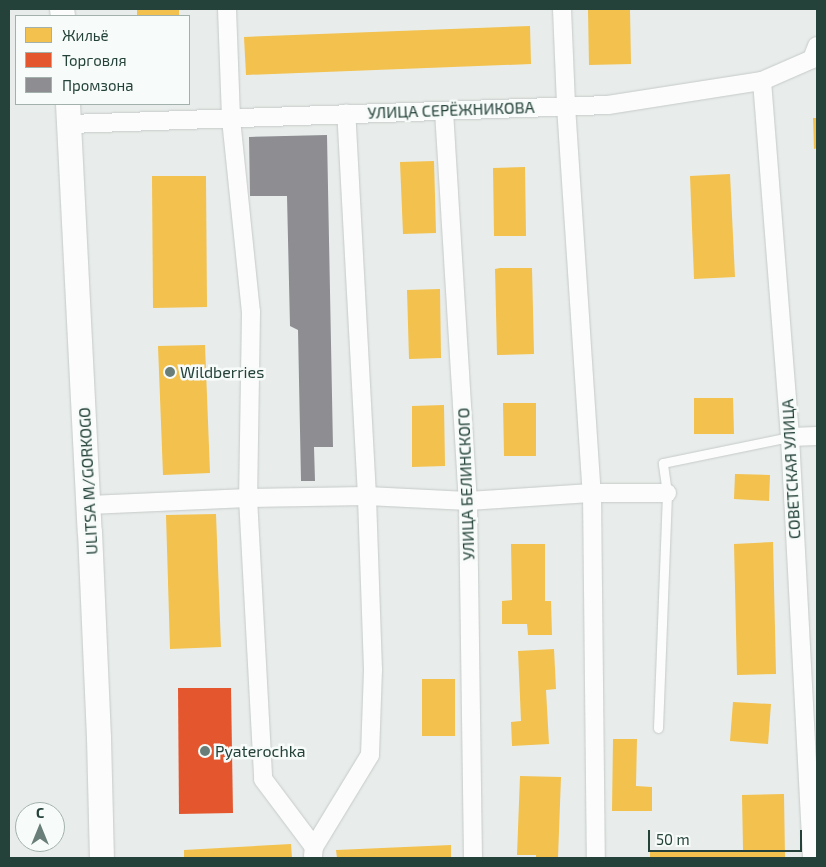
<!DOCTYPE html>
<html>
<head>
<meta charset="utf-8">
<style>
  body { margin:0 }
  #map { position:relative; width:826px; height:867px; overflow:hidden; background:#e8edeb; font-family:"Exo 2",sans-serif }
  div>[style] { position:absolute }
  .homes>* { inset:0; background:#f2c14e }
  .shops>* { inset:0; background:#e4572e }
  .industry>* { inset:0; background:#8d8d92 }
  .roads { filter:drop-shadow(0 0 1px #c5cac8) drop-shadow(0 0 1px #c5cac8) }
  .service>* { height:9px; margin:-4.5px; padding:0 4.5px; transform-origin:4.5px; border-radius:4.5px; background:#fcfcfc }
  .minor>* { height:18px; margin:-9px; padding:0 9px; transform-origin:9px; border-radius:9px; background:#fcfcfc }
  .secondary>* { height:24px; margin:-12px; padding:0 12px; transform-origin:12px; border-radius:12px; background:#fcfcfc }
  .dots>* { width:14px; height:14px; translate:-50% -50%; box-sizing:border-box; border:2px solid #f7fbf9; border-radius:50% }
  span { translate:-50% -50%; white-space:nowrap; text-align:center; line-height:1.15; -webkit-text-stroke:5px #f7fbf9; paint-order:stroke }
  .street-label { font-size:16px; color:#24423a }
  .poi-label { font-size:16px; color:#24423a }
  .left { translate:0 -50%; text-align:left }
  .frame { position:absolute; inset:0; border:10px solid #24423a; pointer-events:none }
  .legend { position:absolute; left:15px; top:15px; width:175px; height:90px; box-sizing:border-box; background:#f7fbf9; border:1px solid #a3b1ad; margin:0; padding:6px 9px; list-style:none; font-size:15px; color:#24423a }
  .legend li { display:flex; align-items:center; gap:10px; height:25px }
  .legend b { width:25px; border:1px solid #a3b1ad }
  .north { position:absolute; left:15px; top:802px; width:50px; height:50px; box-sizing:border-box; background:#f7fbf9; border:1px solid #a3b1ad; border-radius:50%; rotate:0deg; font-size:14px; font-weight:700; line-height:20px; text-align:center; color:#24423a }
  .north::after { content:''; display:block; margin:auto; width:18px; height:22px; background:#697e78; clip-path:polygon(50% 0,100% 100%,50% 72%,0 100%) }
  .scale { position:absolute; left:648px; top:830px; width:154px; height:22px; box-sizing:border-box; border:2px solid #24423a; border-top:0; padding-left:6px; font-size:15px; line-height:18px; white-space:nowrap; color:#24423a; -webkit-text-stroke:4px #f7fbf9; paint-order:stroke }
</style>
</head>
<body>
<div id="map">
  <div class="homes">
    <i style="clip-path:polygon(137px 9px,179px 9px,179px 16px,137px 16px)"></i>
    <i style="clip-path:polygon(588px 9px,630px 9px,631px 64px,589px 65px)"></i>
    <i style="clip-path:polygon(530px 26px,531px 64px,246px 75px,244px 37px)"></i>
    <i style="clip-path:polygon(813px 118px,817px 118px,817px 148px,814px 149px)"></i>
    <i style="clip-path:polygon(434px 161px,436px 233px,403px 234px,400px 162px)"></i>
    <i style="clip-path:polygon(525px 167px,526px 236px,494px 236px,493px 168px)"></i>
    <i style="clip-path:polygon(730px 174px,735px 277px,694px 279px,690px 176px)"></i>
    <i style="clip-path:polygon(152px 176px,206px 176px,207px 307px,153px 308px)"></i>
    <i style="clip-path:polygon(500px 268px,532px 268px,534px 354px,497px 355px,495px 269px)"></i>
    <i style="clip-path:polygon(440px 289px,441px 358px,409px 359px,407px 290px)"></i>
    <i style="clip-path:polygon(205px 345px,210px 473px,163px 475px,158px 346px)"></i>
    <i style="clip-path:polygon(694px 398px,733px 398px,734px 434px,694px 434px)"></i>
    <i style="clip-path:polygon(503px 403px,536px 403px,536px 456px,504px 456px)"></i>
    <i style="clip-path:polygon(444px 405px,445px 466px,412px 467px,412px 406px)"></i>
    <i style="clip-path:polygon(735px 474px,770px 475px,769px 501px,734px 499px)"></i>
    <i style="clip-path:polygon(216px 514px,221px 647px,170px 649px,166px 515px)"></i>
    <i style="clip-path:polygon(773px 542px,776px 674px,737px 675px,734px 544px)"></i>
    <i style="clip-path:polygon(511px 544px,545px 544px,545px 601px,551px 601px,552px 635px,528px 635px,527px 624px,502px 624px,502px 601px,512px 600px)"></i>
    <i style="clip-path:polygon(554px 649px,556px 689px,546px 690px,549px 744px,512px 746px,511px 722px,521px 721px,518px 651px)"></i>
    <i style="clip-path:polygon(422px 679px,455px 679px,455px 736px,422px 736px)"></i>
    <i style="clip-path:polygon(733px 702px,771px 704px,768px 744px,730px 741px)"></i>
    <i style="clip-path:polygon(613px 739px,637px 739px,636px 786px,652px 787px,652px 811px,612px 811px)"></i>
    <i style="clip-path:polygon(520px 776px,561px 777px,558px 858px,536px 858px,536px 855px,517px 855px)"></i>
    <i style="clip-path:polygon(784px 794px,785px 858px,650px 858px,650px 852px,743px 850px,742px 795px)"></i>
    <i style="clip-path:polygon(291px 844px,292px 858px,184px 858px,184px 850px)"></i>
    <i style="clip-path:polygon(451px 845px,451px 858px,337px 858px,336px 850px)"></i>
  </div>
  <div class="shops">
    <i style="clip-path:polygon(178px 688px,231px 688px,233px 813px,179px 814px)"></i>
  </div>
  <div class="industry">
    <i style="clip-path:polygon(327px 135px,333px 447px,314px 447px,315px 481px,301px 481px,298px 330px,290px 326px,287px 196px,250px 196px,249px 137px)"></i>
  </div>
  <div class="roads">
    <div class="service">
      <i style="left:658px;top:728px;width:235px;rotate:-87.8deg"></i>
      <i style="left:667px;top:493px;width:30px;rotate:-98deg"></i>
      <i style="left:663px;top:463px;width:130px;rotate:-11.6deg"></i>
    </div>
    <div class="minor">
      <i style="left:227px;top:9px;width:110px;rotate:87.9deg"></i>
      <i style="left:231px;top:119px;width:194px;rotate:84.1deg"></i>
      <i style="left:251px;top:312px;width:186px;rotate:90.9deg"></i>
      <i style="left:248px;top:498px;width:281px;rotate:86.9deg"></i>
      <i style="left:263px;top:779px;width:85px;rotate:53.1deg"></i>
      <i style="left:562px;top:9px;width:97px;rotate:87.6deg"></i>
      <i style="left:566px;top:106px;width:388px;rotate:86.2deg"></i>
      <i style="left:592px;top:493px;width:365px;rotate:89.4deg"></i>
      <i style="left:762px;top:81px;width:357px;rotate:85.5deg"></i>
      <i style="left:790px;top:437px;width:422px;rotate:87deg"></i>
      <i style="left:444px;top:111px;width:391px;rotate:86.5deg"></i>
      <i style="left:468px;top:501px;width:357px;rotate:89.2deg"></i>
      <i style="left:70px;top:124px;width:538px;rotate:-2.02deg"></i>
      <i style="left:608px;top:105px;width:156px;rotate:-8.9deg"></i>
      <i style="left:762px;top:81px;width:55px;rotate:-23.7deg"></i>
      <i style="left:812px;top:59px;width:14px;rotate:-69deg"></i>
      <i style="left:790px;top:437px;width:27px;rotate:-2deg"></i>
      <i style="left:89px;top:505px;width:159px;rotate:-2.5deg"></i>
      <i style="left:248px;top:498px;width:119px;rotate:-1deg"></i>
      <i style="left:367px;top:496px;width:101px;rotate:2.8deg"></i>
      <i style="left:468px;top:501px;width:124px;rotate:-3.7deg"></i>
      <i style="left:592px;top:493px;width:75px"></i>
      <i style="left:313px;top:856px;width:9px;rotate:-84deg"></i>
      <i style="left:314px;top:847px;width:108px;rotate:-58.7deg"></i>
      <i style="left:370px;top:755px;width:85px;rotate:-88deg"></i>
      <i style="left:373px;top:670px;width:174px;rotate:-92deg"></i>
      <i style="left:367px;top:496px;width:383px;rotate:-93.1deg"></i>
    </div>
    <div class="secondary">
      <i style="left:62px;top:9px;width:7px;rotate:82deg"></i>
      <i style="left:68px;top:104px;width:429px;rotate:87.1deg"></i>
      <i style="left:90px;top:532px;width:206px;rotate:87.5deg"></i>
      <i style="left:99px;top:738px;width:120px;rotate:88.6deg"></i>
    </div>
  </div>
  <div class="dots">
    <i style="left:170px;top:372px;background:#697e78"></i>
    <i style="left:205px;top:751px;background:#697e78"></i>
  </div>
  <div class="street-label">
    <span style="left:451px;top:110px;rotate:-2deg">УЛИЦА СЕРЁЖНИКОВА</span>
    <span style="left:791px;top:469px;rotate:-93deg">СОВЕТСКАЯ УЛИЦА</span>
    <span style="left:88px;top:481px;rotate:-93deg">ULITSA M/GORKOGO</span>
    <span style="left:466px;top:484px;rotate:-92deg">УЛИЦА БЕЛИНСКОГО</span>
  </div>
  <div class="poi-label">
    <span class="left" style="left:180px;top:372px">Wildberries</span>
    <span class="left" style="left:215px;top:751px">Pyaterochka</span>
  </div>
  <div class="frame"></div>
  <ul class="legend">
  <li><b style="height:14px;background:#f2c14e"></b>Жильё</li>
  <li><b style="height:14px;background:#e4572e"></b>Торговля</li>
  <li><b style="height:14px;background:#8d8d92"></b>Промзона</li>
  </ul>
  <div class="north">С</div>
  <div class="scale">50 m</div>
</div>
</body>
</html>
